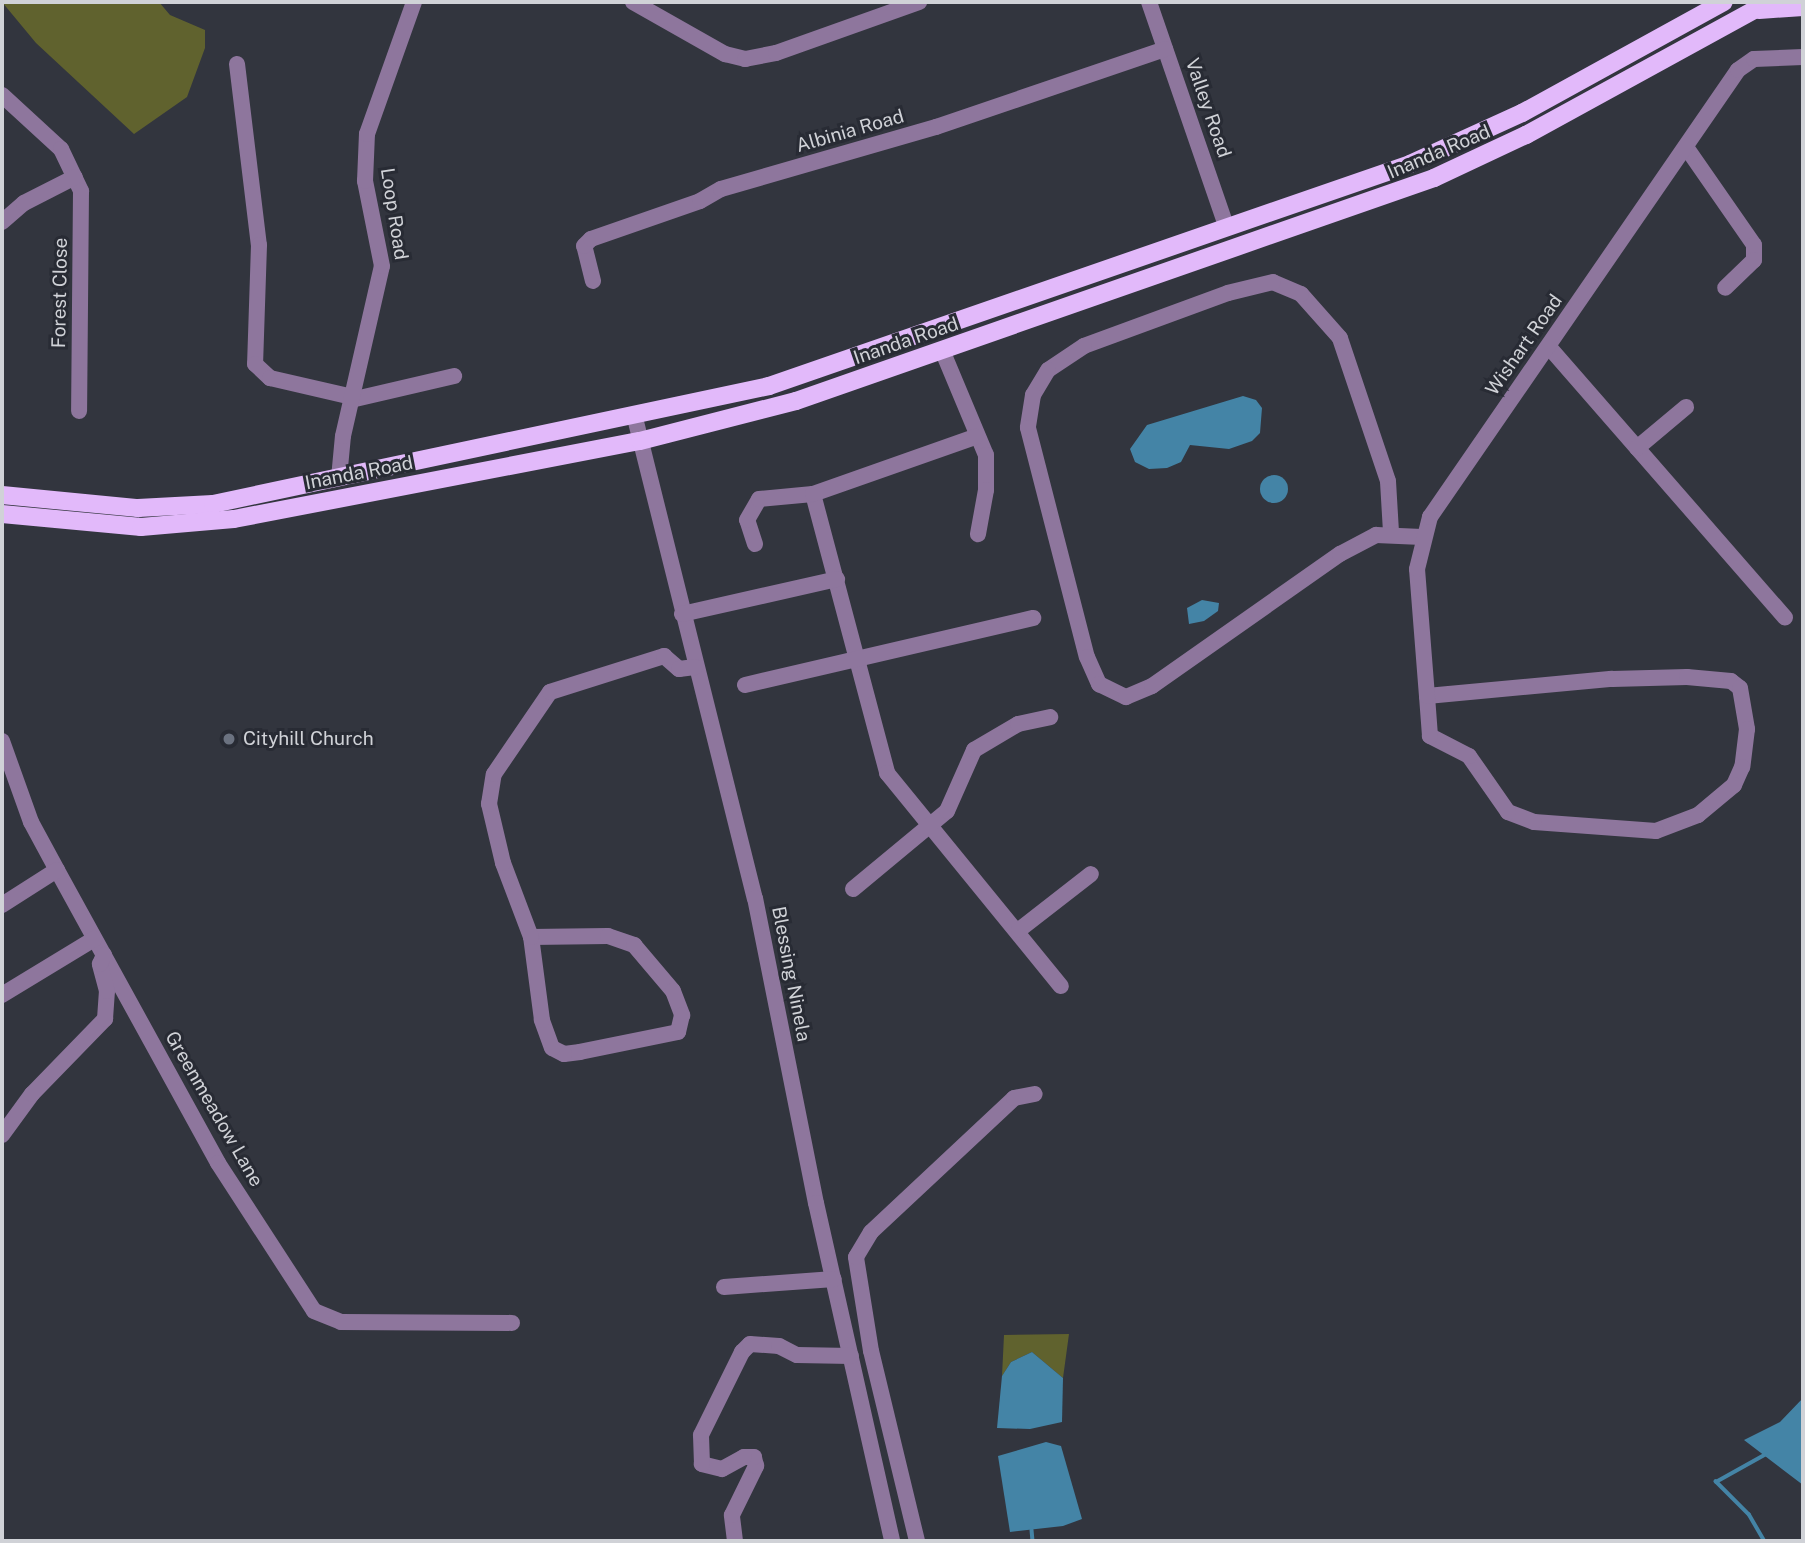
<!DOCTYPE html>
<html>
<head>
<meta charset="utf-8">
<style>
  body { margin:0 }
  #map { position:relative; width:1805px; height:1543px; overflow:hidden; background:#32353e; font-family:"Public Sans",sans-serif }
  div>[style] { position:absolute }
  .green>* { inset:0; background:#60622e }
  .water>* { inset:0; background:#4484a6 }
  .round { border-radius:50% }
  .stream>* { height:3.5px; margin:-1.75px; padding:0 1.75px; transform-origin:1.75px; border-radius:1.75px; background:#4484a6 }
  .minor>* { height:16px; margin:-8px; padding:0 8px; transform-origin:8px; border-radius:8px; background:#8e769d }
  .major>* { height:18px; margin:-9px; padding:0 9px; transform-origin:9px; border-radius:9px; background:#e2b9fa }
  .dots>* { width:19px; height:19px; translate:-50% -50%; box-sizing:border-box; border:4px solid #282b34; border-radius:50% }
  span { translate:-50% -50%; white-space:nowrap; text-align:center; line-height:1.15; -webkit-text-stroke:6px #282b34; paint-order:stroke }
  .street-label { font-size:19px; color:#d0d2d7 }
  .poi-label { font-size:19px; color:#d0d2d7 }
  .left { translate:0 -50%; text-align:left }
  .frame { position:absolute; inset:0; border:4px solid #d0d2d7; pointer-events:none }
</style>
</head>
<body>
<div id="map">
  <div class="green">
    <i style="clip-path:polygon(2px 2px,159px 2px,170px 15px,205px 30px,205px 48px,187px 97px,134px 134px,36px 43px)"></i>
    <i style="clip-path:polygon(1069px 1334px,1063px 1378px,1032px 1352px,1011px 1362px,1002px 1376px,1004px 1335px)"></i>
  </div>
  <div class="water">
    <i style="clip-path:polygon(1243px 396px,1256px 400px,1262px 408px,1260px 433px,1252px 441px,1229px 449px,1190px 445px,1181px 462px,1167px 468px,1149px 469px,1135px 462px,1130px 449px,1147px 425px)"></i>
    <i class="round" style="left:1260px;top:475px;width:28px;height:28px"></i>
    <i style="clip-path:polygon(1202px 600px,1219px 603px,1218px 611px,1204px 621px,1189px 624px,1187px 608px)"></i>
    <i style="clip-path:polygon(1032px 1352px,1063px 1378px,1062px 1422px,1030px 1429px,997px 1428px,1002px 1376px,1011px 1362px)"></i>
    <i style="clip-path:polygon(1803px 1398px,1803px 1485px,1744px 1440px,1780px 1422px)"></i>
    <i style="clip-path:polygon(1046px 1442px,1061px 1446px,1082px 1519px,1063px 1526px,1010px 1532px,998px 1456px)"></i>
  </div>
  <div class="stream">
    <i style="left:1032px;top:1530px;width:11px;rotate:85deg"></i>
    <i style="left:1764px;top:1541px;width:30px;rotate:-120deg"></i>
    <i style="left:1749px;top:1515px;width:47px;rotate:-135deg"></i>
    <i style="left:1716px;top:1482px;width:57px;rotate:-29.2deg"></i>
  </div>
  <div class="minor">
    <i style="left:633px;top:2px;width:106px;rotate:29.5deg"></i>
    <i style="left:725px;top:54px;width:21px;rotate:14deg"></i>
    <i style="left:745px;top:59px;width:32px;rotate:-11deg"></i>
    <i style="left:776px;top:53px;width:152px;rotate:-19.6deg"></i>
    <i style="left:1149px;top:2px;width:239px;rotate:71deg"></i>
    <i style="left:237px;top:64px;width:182px;rotate:83.1deg"></i>
    <i style="left:259px;top:245px;width:119px;rotate:91.9deg"></i>
    <i style="left:255px;top:364px;width:21px;rotate:43deg"></i>
    <i style="left:270px;top:378px;width:84px;rotate:13deg"></i>
    <i style="left:2px;top:95px;width:80px;rotate:42.5deg"></i>
    <i style="left:61px;top:149px;width:47px;rotate:64.5deg"></i>
    <i style="left:81px;top:191px;width:220px;rotate:90.5deg"></i>
    <i style="left:1686px;top:147px;width:119px;rotate:55.2deg"></i>
    <i style="left:1754px;top:245px;width:15px;rotate:90deg"></i>
    <i style="left:1754px;top:260px;width:40px;rotate:136deg"></i>
    <i style="left:2px;top:222px;width:29px;rotate:-41deg"></i>
    <i style="left:24px;top:203px;width:57px;rotate:-27deg"></i>
    <i style="left:593px;top:281px;width:36px;rotate:-104deg"></i>
    <i style="left:584px;top:246px;width:10px;rotate:-45deg"></i>
    <i style="left:591px;top:239px;width:115px;rotate:-19.2deg"></i>
    <i style="left:700px;top:201px;width:24px;rotate:-30deg"></i>
    <i style="left:721px;top:189px;width:224px;rotate:-16.1deg"></i>
    <i style="left:936px;top:127px;width:242px;rotate:-18.8deg"></i>
    <i style="left:1549px;top:347px;width:359px;rotate:48.9deg"></i>
    <i style="left:942px;top:350px;width:114px;rotate:67.3deg"></i>
    <i style="left:986px;top:455px;width:35px;rotate:90deg"></i>
    <i style="left:986px;top:490px;width:45px;rotate:100.3deg"></i>
    <i style="left:351px;top:400px;width:106px;rotate:-13.1deg"></i>
    <i style="left:635px;top:418px;width:495px;rotate:76deg"></i>
    <i style="left:755px;top:898px;width:311px;rotate:78.7deg"></i>
    <i style="left:816px;top:1203px;width:346px;rotate:77.3deg"></i>
    <i style="left:1637px;top:448px;width:64px;rotate:-39.9deg"></i>
    <i style="left:339px;top:478px;width:42px;rotate:-84.6deg"></i>
    <i style="left:343px;top:436px;width:174px;rotate:-77.1deg"></i>
    <i style="left:382px;top:266px;width:87px;rotate:-101.3deg"></i>
    <i style="left:365px;top:181px;width:47px;rotate:-87.6deg"></i>
    <i style="left:367px;top:134px;width:140px;rotate:-70.4deg"></i>
    <i style="left:813px;top:494px;width:289px;rotate:75.1deg"></i>
    <i style="left:887px;top:773px;width:275px;rotate:50.8deg"></i>
    <i style="left:1391px;top:532px;width:51px;rotate:-93.4deg"></i>
    <i style="left:1388px;top:481px;width:151px;rotate:-108.6deg"></i>
    <i style="left:1340px;top:338px;width:59px;rotate:-131.6deg"></i>
    <i style="left:1301px;top:294px;width:30px;rotate:-157deg"></i>
    <i style="left:1273px;top:282px;width:46px;rotate:166.3deg"></i>
    <i style="left:1228px;top:293px;width:153px;rotate:159.8deg"></i>
    <i style="left:1084px;top:346px;width:43px;rotate:146.3deg"></i>
    <i style="left:1048px;top:370px;width:29px;rotate:121deg"></i>
    <i style="left:1033px;top:395px;width:33px;rotate:99deg"></i>
    <i style="left:1028px;top:428px;width:236px;rotate:75.6deg"></i>
    <i style="left:1087px;top:657px;width:30px;rotate:66deg"></i>
    <i style="left:1099px;top:684px;width:30px;rotate:26deg"></i>
    <i style="left:1126px;top:697px;width:28px;rotate:-23deg"></i>
    <i style="left:1152px;top:686px;width:230px;rotate:-35.1deg"></i>
    <i style="left:1340px;top:554px;width:41px;rotate:-27.8deg"></i>
    <i style="left:1376px;top:535px;width:46px;rotate:2.5deg"></i>
    <i style="left:755px;top:544px;width:25px;rotate:-108deg"></i>
    <i style="left:747px;top:520px;width:24px;rotate:-60deg"></i>
    <i style="left:759px;top:499px;width:54px;rotate:-5.3deg"></i>
    <i style="left:813px;top:494px;width:172px;rotate:-19.4deg"></i>
    <i style="left:682px;top:614px;width:159px;rotate:-12.7deg"></i>
    <i style="left:745px;top:685px;width:296px;rotate:-13.1deg"></i>
    <i style="left:1427px;top:696px;width:186px;rotate:-5.3deg"></i>
    <i style="left:1612px;top:679px;width:75px;rotate:-1.5deg"></i>
    <i style="left:1687px;top:677px;width:44px;rotate:5.2deg"></i>
    <i style="left:1731px;top:681px;width:11px;rotate:38deg"></i>
    <i style="left:1740px;top:688px;width:42px;rotate:80.3deg"></i>
    <i style="left:1747px;top:729px;width:38px;rotate:97deg"></i>
    <i style="left:1742px;top:767px;width:20px;rotate:114deg"></i>
    <i style="left:1734px;top:785px;width:47px;rotate:140.2deg"></i>
    <i style="left:1698px;top:815px;width:45px;rotate:159.1deg"></i>
    <i style="left:1656px;top:831px;width:122px;rotate:-175.8deg"></i>
    <i style="left:1534px;top:822px;width:28px;rotate:-159deg"></i>
    <i style="left:1508px;top:812px;width:68px;rotate:-124.9deg"></i>
    <i style="left:1469px;top:756px;width:44px;rotate:-152.9deg"></i>
    <i style="left:1430px;top:736px;width:40px;rotate:-94.3deg"></i>
    <i style="left:1427px;top:696px;width:127px;rotate:-94.5deg"></i>
    <i style="left:1417px;top:569px;width:54px;rotate:-76deg"></i>
    <i style="left:1430px;top:517px;width:543px;rotate:-55.43deg"></i>
    <i style="left:1738px;top:70px;width:19px;rotate:-35deg"></i>
    <i style="left:1754px;top:59px;width:49px;rotate:-2.3deg"></i>
    <i style="left:2px;top:741px;width:86px;rotate:70.3deg"></i>
    <i style="left:31px;top:822px;width:55px;rotate:61.6deg"></i>
    <i style="left:57px;top:870px;width:334px;rotate:61.2deg"></i>
    <i style="left:218px;top:1163px;width:176px;rotate:57deg"></i>
    <i style="left:314px;top:1311px;width:29px;rotate:22deg"></i>
    <i style="left:341px;top:1322px;width:171px;rotate:0.3deg"></i>
    <i style="left:853px;top:889px;width:122px;rotate:-39.7deg"></i>
    <i style="left:947px;top:811px;width:67px;rotate:-66.1deg"></i>
    <i style="left:974px;top:750px;width:51px;rotate:-30.6deg"></i>
    <i style="left:1018px;top:724px;width:33px;rotate:-12deg"></i>
    <i style="left:2px;top:905px;width:65px;rotate:-32.5deg"></i>
    <i style="left:1019px;top:930px;width:91px;rotate:-37.9deg"></i>
    <i style="left:531px;top:937px;width:77px;rotate:-0.7deg"></i>
    <i style="left:608px;top:936px;width:28px;rotate:19deg"></i>
    <i style="left:634px;top:945px;width:60px;rotate:49.7deg"></i>
    <i style="left:673px;top:991px;width:26px;rotate:69deg"></i>
    <i style="left:682px;top:1015px;width:17px;rotate:103deg"></i>
    <i style="left:678px;top:1032px;width:100px;rotate:168.5deg"></i>
    <i style="left:580px;top:1052px;width:16px;rotate:173deg"></i>
    <i style="left:564px;top:1054px;width:13px;rotate:-153deg"></i>
    <i style="left:552px;top:1048px;width:30px;rotate:-110deg"></i>
    <i style="left:542px;top:1020px;width:84px;rotate:-97.5deg"></i>
    <i style="left:531px;top:937px;width:79px;rotate:-110.7deg"></i>
    <i style="left:503px;top:863px;width:61px;rotate:-103.3deg"></i>
    <i style="left:489px;top:804px;width:30px;rotate:-81deg"></i>
    <i style="left:494px;top:774px;width:99px;rotate:-55.7deg"></i>
    <i style="left:550px;top:692px;width:120px;rotate:-17.5deg"></i>
    <i style="left:664px;top:656px;width:20px;rotate:41deg"></i>
    <i style="left:679px;top:669px;width:16px;rotate:-7deg"></i>
    <i style="left:2px;top:995px;width:108px;rotate:-31.3deg"></i>
    <i style="left:2px;top:1135px;width:51px;rotate:-53.8deg"></i>
    <i style="left:32px;top:1094px;width:105px;rotate:-45.8deg"></i>
    <i style="left:105px;top:1019px;width:28px;rotate:-86deg"></i>
    <i style="left:107px;top:991px;width:28px;rotate:-105deg"></i>
    <i style="left:100px;top:964px;width:10px;rotate:-66deg"></i>
    <i style="left:724px;top:1287px;width:110px;rotate:-4.2deg"></i>
    <i style="left:735px;top:1541px;width:26px;rotate:-97deg"></i>
    <i style="left:732px;top:1515px;width:55px;rotate:-63.9deg"></i>
    <i style="left:756px;top:1466px;width:9px;rotate:-103deg"></i>
    <i style="left:754px;top:1457px;width:10px;rotate:180deg"></i>
    <i style="left:744px;top:1457px;width:25px;rotate:151deg"></i>
    <i style="left:722px;top:1469px;width:21px;rotate:-166deg"></i>
    <i style="left:702px;top:1464px;width:29px;rotate:-92deg"></i>
    <i style="left:701px;top:1435px;width:93px;rotate:-63.7deg"></i>
    <i style="left:742px;top:1352px;width:11px;rotate:-45deg"></i>
    <i style="left:750px;top:1344px;width:29px;rotate:4deg"></i>
    <i style="left:779px;top:1346px;width:20px;rotate:27deg"></i>
    <i style="left:797px;top:1355px;width:54px;rotate:1.1deg"></i>
    <i style="left:917px;top:1541px;width:195px;rotate:-103.6deg"></i>
    <i style="left:871px;top:1351px;width:95px;rotate:-99.1deg"></i>
    <i style="left:856px;top:1257px;width:29px;rotate:-59deg"></i>
    <i style="left:871px;top:1232px;width:196px;rotate:-43.1deg"></i>
    <i style="left:1014px;top:1098px;width:21px;rotate:-11deg"></i>
  </div>
  <div class="major">
    <i style="left:1759px;top:10px;width:44px;rotate:-3.9deg"></i>
    <i style="left:2px;top:495px;width:137px;rotate:5.5deg"></i>
    <i style="left:138px;top:508px;width:75px;rotate:-3.1deg"></i>
    <i style="left:213px;top:504px;width:568px;rotate:-11.98deg"></i>
    <i style="left:769px;top:386px;width:678px;rotate:-19.1deg"></i>
    <i style="left:1410px;top:164px;width:123px;rotate:-24.5deg"></i>
    <i style="left:1522px;top:113px;width:230px;rotate:-28.8deg"></i>
    <i style="left:2px;top:514px;width:140px;rotate:5.3deg"></i>
    <i style="left:141px;top:527px;width:93px;rotate:-4.9deg"></i>
    <i style="left:234px;top:519px;width:413px;rotate:-10.9deg"></i>
    <i style="left:640px;top:441px;width:161px;rotate:-14.4deg"></i>
    <i style="left:796px;top:401px;width:676px;rotate:-19.27deg"></i>
    <i style="left:1434px;top:178px;width:102px;rotate:-25.1deg"></i>
    <i style="left:1526px;top:135px;width:277px;rotate:-28.7deg"></i>
  </div>
  <div class="dots">
    <i style="left:229px;top:739px;background:#6b7280"></i>
  </div>
  <div class="street-label">
    <span style="left:1208px;top:108px;rotate:71deg">Valley Road</span>
    <span style="left:850px;top:131px;rotate:-16deg">Albinia Road</span>
    <span style="left:1439px;top:152px;rotate:-23deg">Inanda Road</span>
    <span style="left:394px;top:214px;rotate:81deg">Loop Road</span>
    <span style="left:60px;top:293px;rotate:-89deg">Forest Close</span>
    <span style="left:906px;top:341px;rotate:-19deg">Inanda Road</span>
    <span style="left:1524px;top:345px;rotate:-55deg">Wishart Road</span>
    <span style="left:359px;top:473px;rotate:-11deg">Inanda Road</span>
    <span style="left:791px;top:974px;rotate:79deg">Blessing Ninela</span>
    <span style="left:214px;top:1109px;rotate:60deg">Greenmeadow Lane</span>
  </div>
  <div class="poi-label">
    <span class="left" style="left:243px;top:739px">Cityhill Church</span>
  </div>
  <div class="frame"></div>
</div>
</body>
</html>
